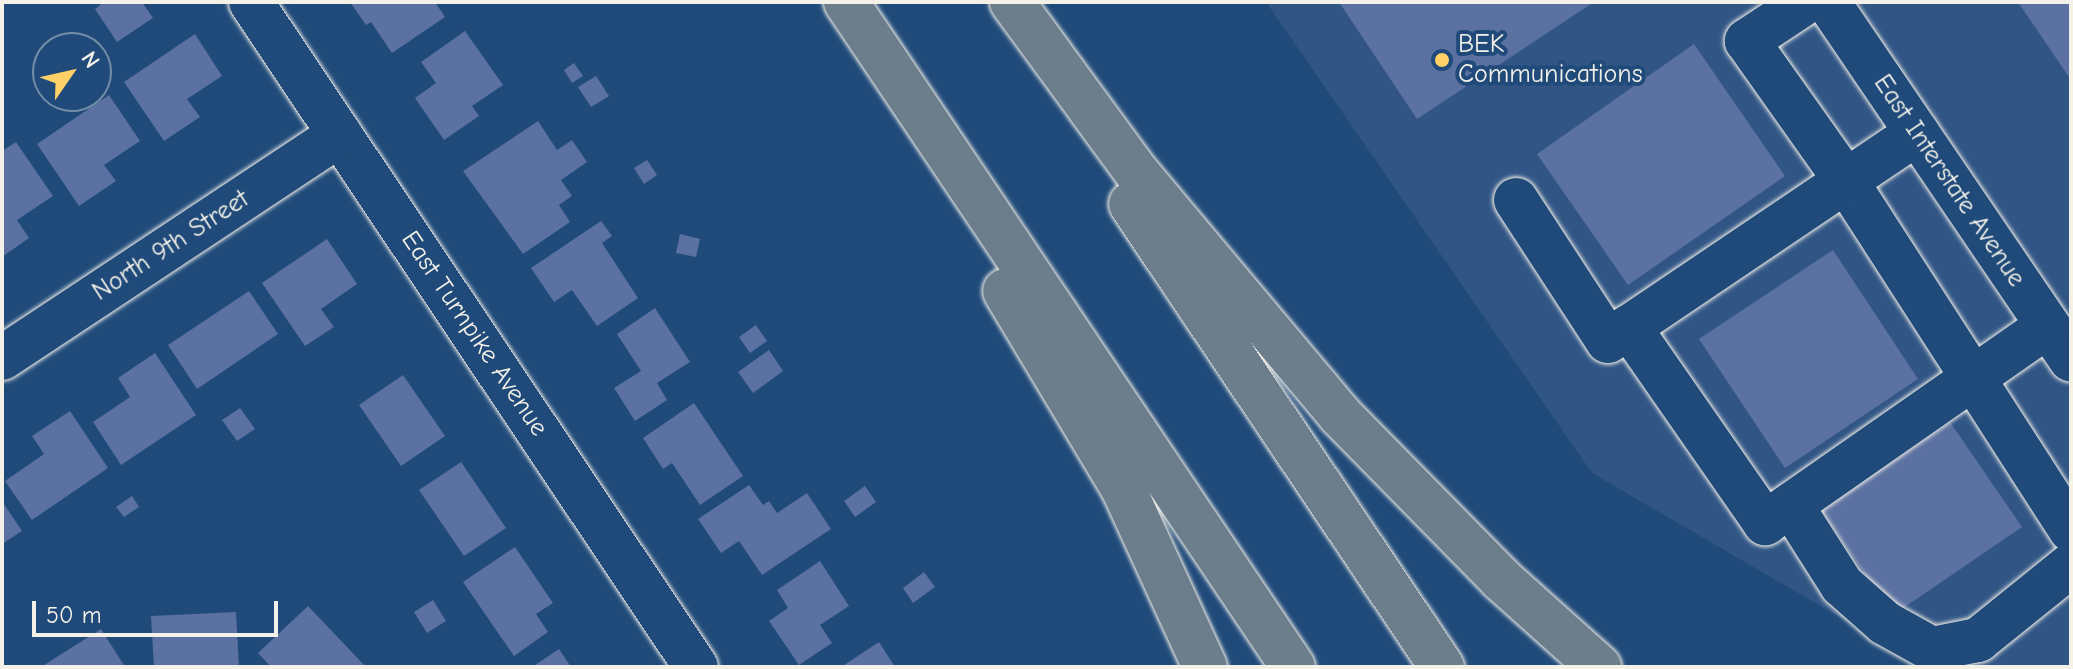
<!DOCTYPE html>
<html>
<head>
<meta charset="utf-8">
<style>
  body { margin:0 }
  #map { position:relative; width:2073px; height:669px; overflow:hidden; background:#1f4a7a; font-family:"Comic Neue",sans-serif }
  div>[style] { position:absolute }
  .built>* { inset:0; background:#315686 }
  .building>* { inset:0; background:#5b71a1 }
  .roads { filter:drop-shadow(0 0 2px #f4f1e8) drop-shadow(0 0 2px #f4f1e8) }
  .minor>* { height:44px; margin:-22px; padding:0 22px; transform-origin:22px; border-radius:22px; background:#1f4a7a }
  .highway>* { height:44px; margin:-22px; padding:0 22px; transform-origin:22px; border-radius:22px; background:#6c7d8c }
  .dots>* { width:22px; height:22px; translate:-50% -50%; box-sizing:border-box; border:4px solid #1f4a7a; border-radius:50% }
  span { translate:-50% -50%; white-space:nowrap; text-align:center; line-height:1.15; -webkit-text-stroke:8px #1f4a7a; paint-order:stroke }
  .poi-label { font-size:26px; color:#f4f1e8 }
  .left { translate:0 -50%; text-align:left }
  .street-label { font-size:26px; color:#f4f1e8 }
  .frame { position:absolute; inset:0; border:4px solid #f4f1e8; pointer-events:none }
  .north { position:absolute; left:32px; top:32px; width:80px; height:80px; box-sizing:border-box; background:#1f4a7a; border:2px solid #748da6; border-radius:50%; rotate:56deg; font-size:22px; font-weight:700; line-height:32px; text-align:center; color:#f4f1e8 }
  .north::after { content:''; display:block; margin:auto; width:28px; height:36px; background:#ffd166; clip-path:polygon(50% 0,100% 100%,50% 72%,0 100%) }
  .scale { position:absolute; left:32px; top:601px; width:246px; height:36px; box-sizing:border-box; border:4px solid #f4f1e8; border-top:0; padding-left:10px; font-size:24px; line-height:28px; white-space:nowrap; color:#f4f1e8; -webkit-text-stroke:6px #1f4a7a; paint-order:stroke }
</style>
</head>
<body>
<div id="map">
  <div class="built">
    <i style="clip-path:polygon(1266px 2px,2071px 2px,2071px 667px,1925px 667px,1592px 473px)"></i>
  </div>
  <div class="building">
    <i style="clip-path:polygon(104px 2px,142px 2px,153px 18px,117px 42px,95px 9px)"></i>
    <i style="clip-path:polygon(350px 2px,435px 2px,445px 17px,392px 53px,371px 22px,366px 25px)"></i>
    <i style="clip-path:polygon(1339px 2px,1594px 2px,1417px 119px)"></i>
    <i style="clip-path:polygon(2018px 2px,2071px 2px,2071px 80px)"></i>
    <i style="clip-path:polygon(465px 31px,503px 85px,472px 106px,479px 116px,444px 140px,415px 98px,436px 83px,421px 62px)"></i>
    <i style="clip-path:polygon(195px 34px,222px 76px,187px 99px,200px 117px,164px 141px,124px 82px)"></i>
    <i style="clip-path:polygon(1694px 44px,1785px 176px,1628px 285px,1537px 154px)"></i>
    <i style="clip-path:polygon(574px 63px,583px 76px,572px 83px,564px 70px)"></i>
    <i style="clip-path:polygon(596px 76px,609px 96px,591px 107px,578px 87px)"></i>
    <i style="clip-path:polygon(109px 95px,140px 141px,104px 165px,116px 181px,79px 206px,37px 144px)"></i>
    <i style="clip-path:polygon(538px 121px,557px 150px,572px 140px,587px 162px,561px 180px,572px 196px,559px 205px,570px 222px,523px 254px,463px 171px)"></i>
    <i style="clip-path:polygon(16px 142px,53px 196px,17px 220px,29px 238px,2px 257px,2px 151px)"></i>
    <i style="clip-path:polygon(647px 160px,657px 175px,644px 184px,634px 168px)"></i>
    <i style="clip-path:polygon(601px 221px,612px 236px,602px 243px,638px 298px,597px 326px,572px 290px,554px 302px,531px 268px)"></i>
    <i style="clip-path:polygon(680px 234px,700px 239px,696px 257px,676px 253px)"></i>
    <i style="clip-path:polygon(327px 239px,357px 284px,321px 309px,334px 327px,305px 346px,262px 283px)"></i>
    <i style="clip-path:polygon(1833px 250px,1918px 379px,1785px 468px,1699px 339px)"></i>
    <i style="clip-path:polygon(249px 291px,278px 334px,197px 389px,168px 345px)"></i>
    <i style="clip-path:polygon(655px 308px,690px 362px,657px 383px,667px 400px,635px 421px,614px 388px,641px 371px,617px 334px)"></i>
    <i style="clip-path:polygon(756px 325px,767px 341px,750px 353px,739px 337px)"></i>
    <i style="clip-path:polygon(769px 350px,783px 371px,753px 393px,738px 372px)"></i>
    <i style="clip-path:polygon(155px 353px,196px 415px,121px 465px,93px 422px,130px 397px,118px 378px)"></i>
    <i style="clip-path:polygon(403px 375px,445px 436px,401px 466px,359px 405px)"></i>
    <i style="clip-path:polygon(694px 403px,743px 476px,700px 505px,672px 463px,663px 469px,643px 438px)"></i>
    <i style="clip-path:polygon(240px 408px,255px 429px,237px 441px,222px 420px)"></i>
    <i style="clip-path:polygon(70px 411px,108px 468px,32px 520px,5px 481px,44px 454px,32px 436px)"></i>
    <i style="clip-path:polygon(1950px 422px,2022px 527px,1893px 615px,1821px 510px)"></i>
    <i style="clip-path:polygon(461px 462px,506px 528px,464px 556px,419px 490px)"></i>
    <i style="clip-path:polygon(749px 485px,763px 505px,769px 501px,777px 513px,807px 493px,831px 529px,762px 575px,739px 541px,721px 553px,698px 519px)"></i>
    <i style="clip-path:polygon(865px 486px,876px 502px,855px 517px,844px 501px)"></i>
    <i style="clip-path:polygon(132px 496px,139px 507px,124px 517px,116px 507px)"></i>
    <i style="clip-path:polygon(2px 501px,22px 531px,2px 544px)"></i>
    <i style="clip-path:polygon(515px 547px,553px 603px,536px 614px,548px 632px,514px 656px,463px 582px)"></i>
    <i style="clip-path:polygon(820px 561px,849px 606px,820px 625px,832px 643px,799px 665px,769px 621px,788px 608px,777px 590px)"></i>
    <i style="clip-path:polygon(924px 572px,935px 587px,913px 603px,903px 588px)"></i>
    <i style="clip-path:polygon(433px 600px,446px 621px,427px 633px,414px 612px)"></i>
    <i style="clip-path:polygon(308px 606px,366px 667px,271px 667px,258px 653px)"></i>
    <i style="clip-path:polygon(236px 612px,239px 667px,154px 667px,151px 616px)"></i>
    <i style="clip-path:polygon(101px 629px,125px 667px,41px 667px)"></i>
    <i style="clip-path:polygon(879px 642px,895px 667px,841px 667px)"></i>
    <i style="clip-path:polygon(559px 649px,571px 667px,532px 667px)"></i>
  </div>
  <div class="roads">
    <div class="minor">
      <i style="left:251px;top:2px;width:800px;rotate:56.21deg"></i>
      <i style="left:1806px;top:2px;width:71px;rotate:146.5deg"></i>
      <i style="left:1747px;top:41px;width:171px;rotate:54.7deg"></i>
      <i style="left:1846px;top:181px;width:415px;rotate:57.2deg"></i>
      <i style="left:1828px;top:2px;width:432px;rotate:55.8deg"></i>
      <i style="left:1917px;top:133px;width:347px;rotate:146deg"></i>
      <i style="left:1629px;top:327px;width:239px;rotate:55.2deg"></i>
      <i style="left:1765px;top:523px;width:344px;rotate:-34.9deg"></i>
      <i style="left:1516px;top:200px;width:168px;rotate:56.9deg"></i>
      <i style="left:1608px;top:341px;width:25px;rotate:-34deg"></i>
      <i style="left:2px;top:358px;width:405px;rotate:-33.5deg"></i>
      <i style="left:1791px;top:505px;width:95px;rotate:57.5deg"></i>
      <i style="left:1842px;top:585px;width:57px;rotate:41.5deg"></i>
      <i style="left:1885px;top:623px;width:54px;rotate:29deg"></i>
      <i style="left:1932px;top:649px;width:47px;rotate:-11.1deg"></i>
      <i style="left:1978px;top:640px;width:119px;rotate:-38.9deg"></i>
    </div>
    <div class="highway">
      <i style="left:846px;top:2px;width:801px;rotate:56.09deg"></i>
      <i style="left:1012px;top:2px;width:213px;rotate:53.8deg"></i>
      <i style="left:1138px;top:174px;width:314px;rotate:50deg"></i>
      <i style="left:1340px;top:415px;width:230px;rotate:45.5deg"></i>
      <i style="left:1501px;top:579px;width:132px;rotate:41.9deg"></i>
      <i style="left:1131px;top:204px;width:558px;rotate:56.11deg"></i>
      <i style="left:1005px;top:291px;width:232px;rotate:59.1deg"></i>
      <i style="left:1124px;top:490px;width:195px;rotate:65.4deg"></i>
    </div>
  </div>
  <div class="dots">
    <i style="left:1442px;top:60px;background:#ffd166"></i>
  </div>
  <div class="poi-label">
    <span class="left" style="left:1458px;top:60px">BEK<br>Communications</span>
  </div>
  <div class="street-label">
    <span style="left:1949px;top:181px;rotate:56deg">East Interstate Avenue</span>
    <span style="left:171px;top:246px;rotate:-33deg">North 9th Street</span>
    <span style="left:474px;top:334px;rotate:56deg">East Turnpike Avenue</span>
  </div>
  <div class="frame"></div>
  <div class="north">N</div>
  <div class="scale">50 m</div>
</div>
</body>
</html>
